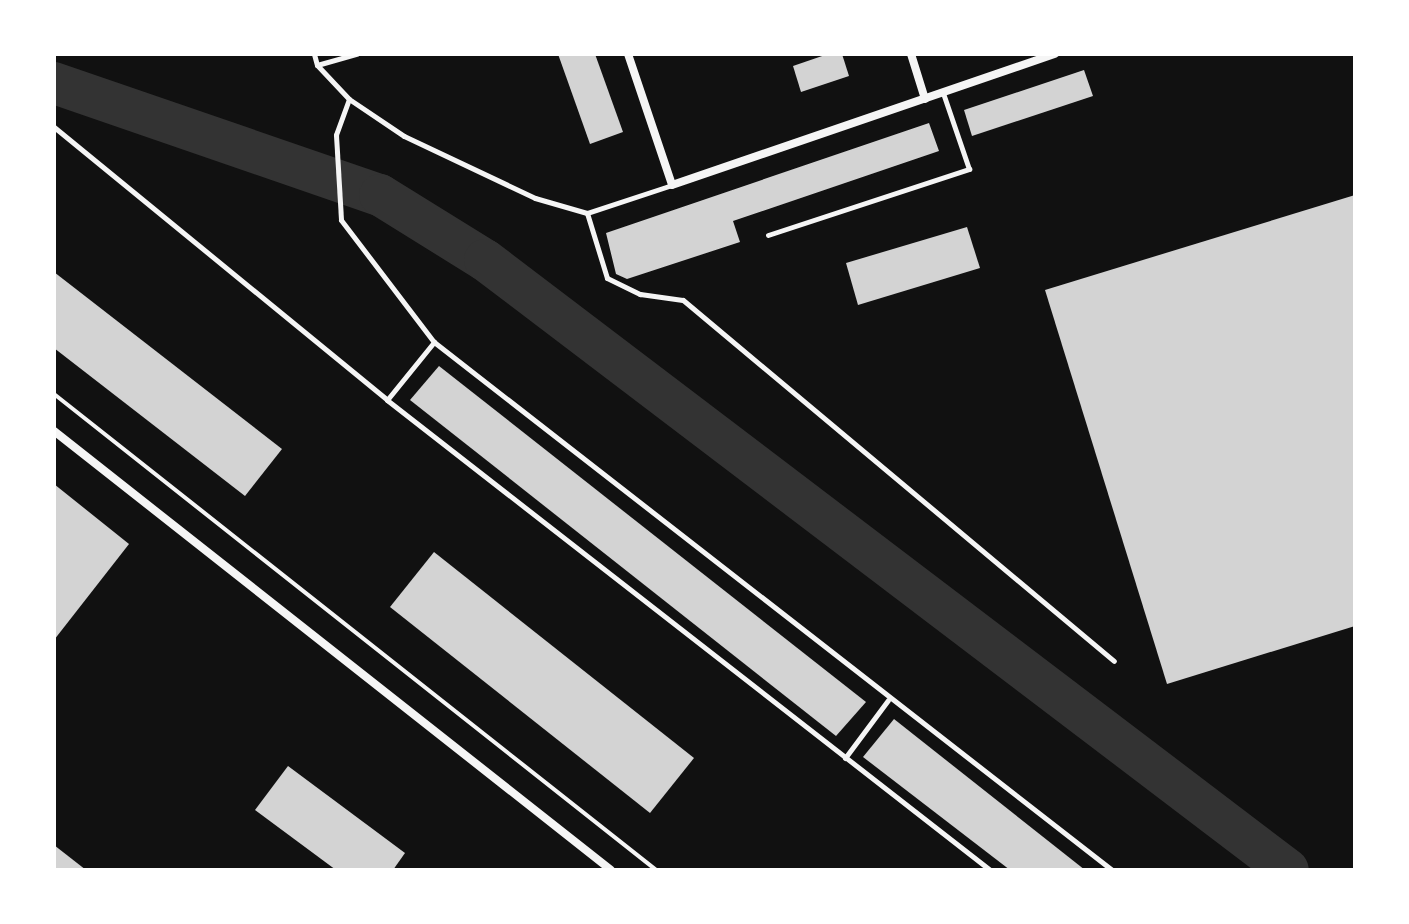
<!DOCTYPE html>
<html>
<head>
<meta charset="utf-8">
<style>
  body { margin:0 }
  #map { position:relative; width:1409px; height:924px; overflow:hidden; background:#111; font-family:"Alegreya Sans",sans-serif }
  div>[style] { position:absolute }
  .river>* { height:42px; margin:-21px; padding:0 21px; transform-origin:21px; border-radius:21px; background:#333 }
  .building>* { inset:0; background:#d3d3d3 }
  .path>* { height:4px; margin:-2px; padding:0 2px; transform-origin:2px; border-radius:2px; background:#f5f5f5 }
  .service>* { height:5px; margin:-2.5px; padding:0 2.5px; transform-origin:2.5px; border-radius:2.5px; background:#f5f5f5 }
  .minor>* { height:8px; margin:-4px; padding:0 4px; transform-origin:4px; border-radius:4px; background:#f5f5f5 }
  span { translate:-50% -50%; white-space:nowrap; text-align:center; line-height:1.15; -webkit-text-stroke:6px #fff; paint-order:stroke }
  .frame { position:absolute; inset:0; border:56px solid #fff; pointer-events:none }
</style>
</head>
<body>
<div id="map">
  <div class="river">
    <i style="left:54px;top:83px;width:345px;rotate:19deg"></i>
    <i style="left:380px;top:195px;width:123px;rotate:31.8deg"></i>
    <i style="left:485px;top:260px;width:1008px;rotate:37.22deg"></i>
  </div>
  <div class="building">
    <i style="clip-path:polygon(558px 54px,595px 54px,623px 132px,590px 144px)"></i>
    <i style="clip-path:polygon(828px 54px,842px 54px,849px 76px,801px 92px,793px 66px)"></i>
    <i style="clip-path:polygon(1084px 70px,1093px 96px,972px 136px,964px 110px)"></i>
    <i style="clip-path:polygon(929px 123px,939px 151px,733px 221px,740px 242px,627px 279px,616px 274px,606px 233px)"></i>
    <i style="clip-path:polygon(1355px 195px,1355px 626px,1167px 684px,1045px 290px)"></i>
    <i style="clip-path:polygon(967px 227px,980px 268px,858px 305px,846px 263px)"></i>
    <i style="clip-path:polygon(54px 272px,282px 449px,245px 496px,54px 348px)"></i>
    <i style="clip-path:polygon(439px 366px,866px 702px,836px 736px,410px 400px)"></i>
    <i style="clip-path:polygon(54px 484px,129px 544px,54px 640px)"></i>
    <i style="clip-path:polygon(434px 552px,694px 758px,650px 813px,390px 607px)"></i>
    <i style="clip-path:polygon(894px 719px,1085px 870px,1010px 870px,863px 757px)"></i>
    <i style="clip-path:polygon(288px 766px,405px 853px,393px 870px,336px 870px,255px 810px)"></i>
    <i style="clip-path:polygon(54px 845px,86px 870px,54px 870px)"></i>
  </div>
  <div class="path">
    <i style="left:54px;top:394px;width:767px;rotate:38.33deg"></i>
  </div>
  <div class="service">
    <i style="left:314px;top:54px;width:11px;rotate:75deg"></i>
    <i style="left:317px;top:65px;width:47px;rotate:46.7deg"></i>
    <i style="left:349px;top:99px;width:66px;rotate:33.9deg"></i>
    <i style="left:404px;top:136px;width:145px;rotate:25.3deg"></i>
    <i style="left:535px;top:198px;width:54px;rotate:16.1deg"></i>
    <i style="left:317px;top:65px;width:41px;rotate:-15.8deg"></i>
    <i style="left:349px;top:99px;width:38px;rotate:110deg"></i>
    <i style="left:336px;top:135px;width:85px;rotate:86.6deg"></i>
    <i style="left:341px;top:220px;width:153px;rotate:52.7deg"></i>
    <i style="left:434px;top:342px;width:859px;rotate:37.91deg"></i>
    <i style="left:54px;top:127px;width:431px;rotate:39.3deg"></i>
    <i style="left:387px;top:400px;width:765px;rotate:37.93deg"></i>
    <i style="left:672px;top:185px;width:89px;rotate:161.8deg"></i>
    <i style="left:587px;top:213px;width:68px;rotate:72.9deg"></i>
    <i style="left:607px;top:278px;width:37px;rotate:26deg"></i>
    <i style="left:640px;top:294px;width:43px;rotate:7.9deg"></i>
    <i style="left:683px;top:300px;width:562px;rotate:39.95deg"></i>
    <i style="left:768px;top:235px;width:212px;rotate:-18.2deg"></i>
    <i style="left:969px;top:169px;width:80px;rotate:-108.9deg"></i>
    <i style="left:387px;top:400px;width:75px;rotate:-51deg"></i>
    <i style="left:845px;top:758px;width:72px;rotate:-53.4deg"></i>
  </div>
  <div class="minor">
    <i style="left:628px;top:54px;width:138px;rotate:71.4deg"></i>
    <i style="left:672px;top:185px;width:405px;rotate:-18.9deg"></i>
    <i style="left:911px;top:54px;width:47px;rotate:72.7deg"></i>
    <i style="left:54px;top:431px;width:709px;rotate:38.24deg"></i>
  </div>
  <div class="frame"></div>
</div>
</body>
</html>
